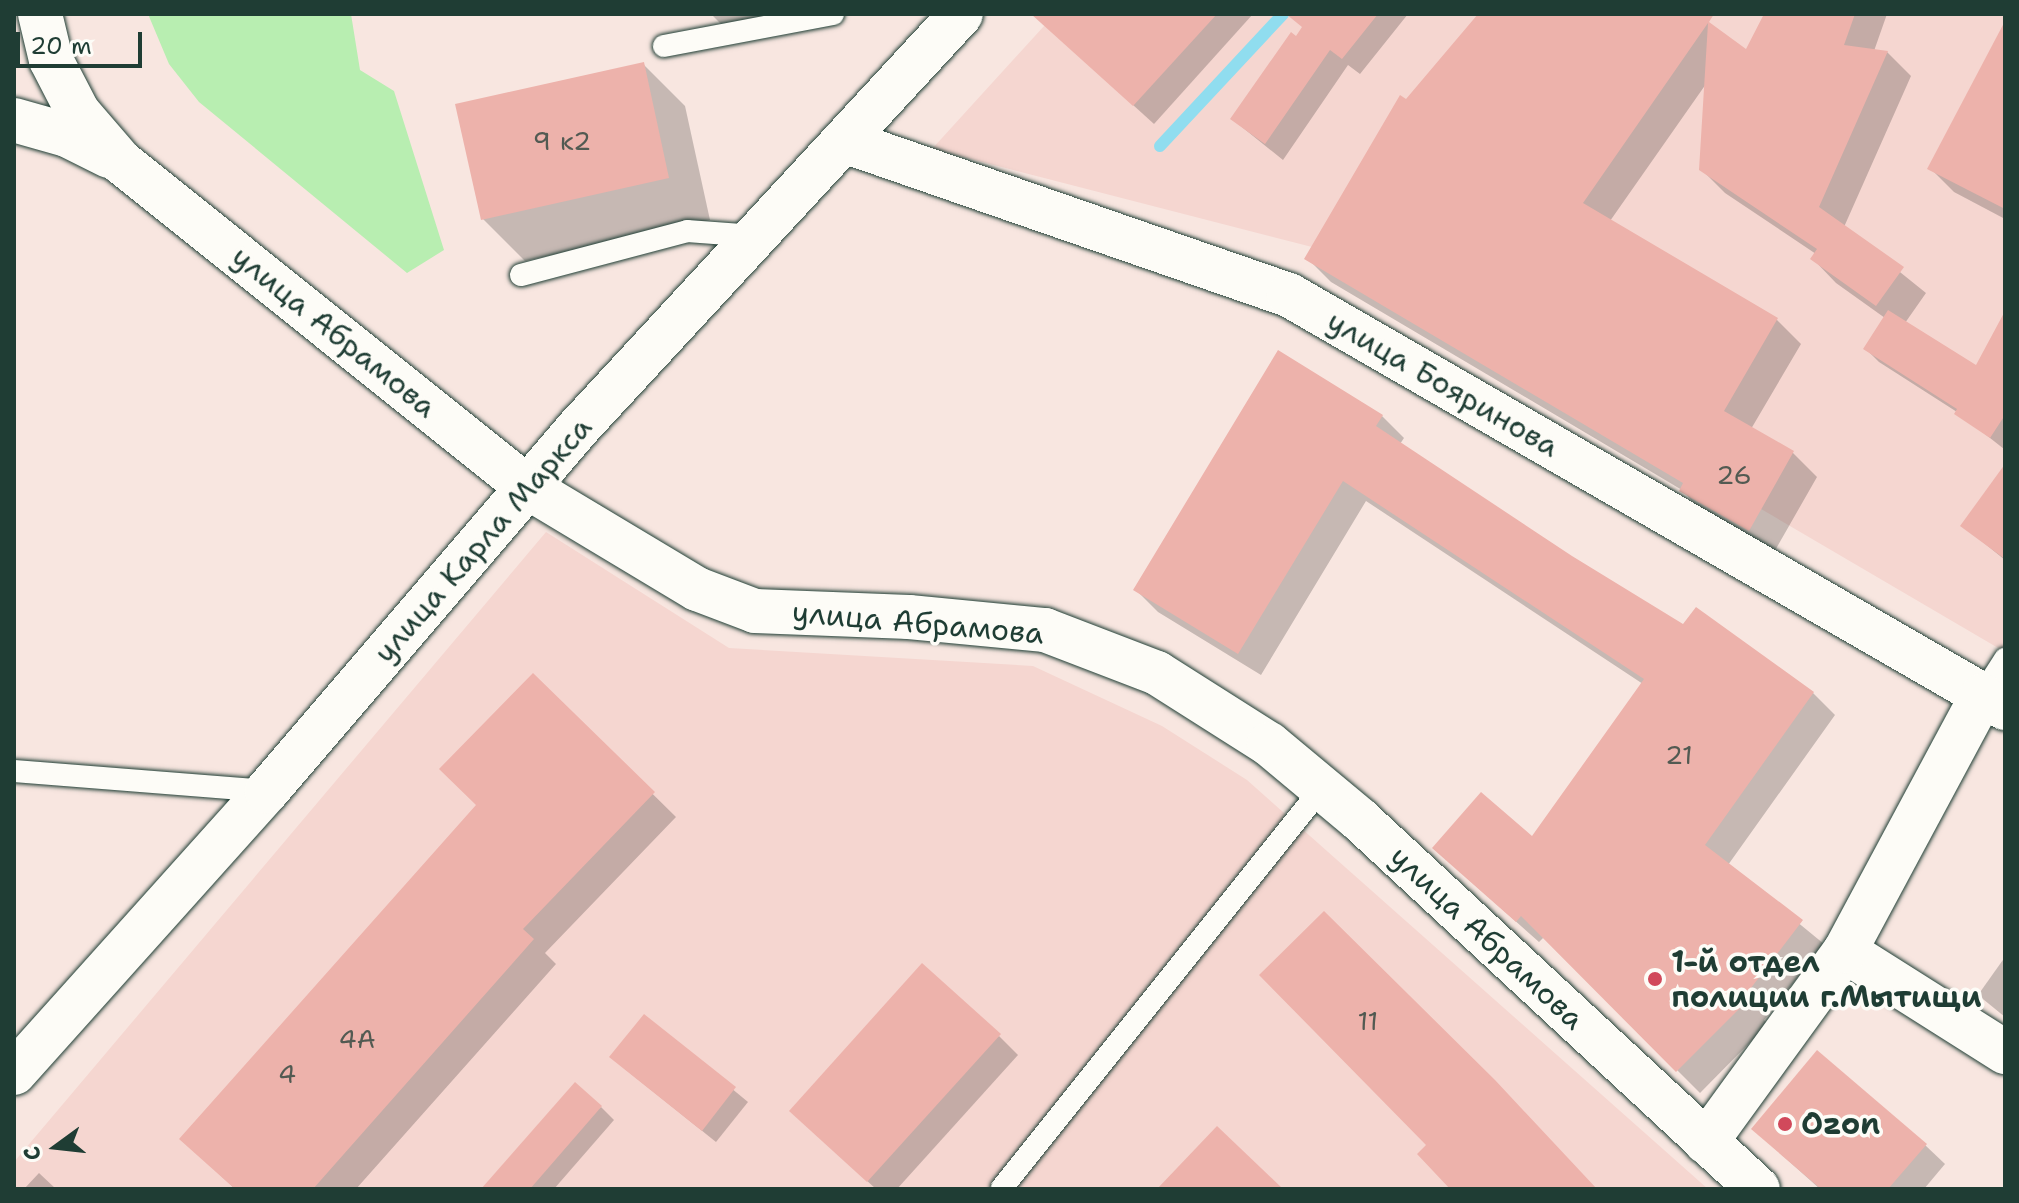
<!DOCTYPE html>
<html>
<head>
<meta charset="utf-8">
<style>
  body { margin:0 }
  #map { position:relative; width:2019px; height:1203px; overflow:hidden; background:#f8e6e0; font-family:"Shantell Sans",sans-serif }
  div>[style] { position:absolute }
  .built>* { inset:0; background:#f5d6d0 }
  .green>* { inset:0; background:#b8eeb1 }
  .shadow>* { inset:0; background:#0003 }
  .stream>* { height:12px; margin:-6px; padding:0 6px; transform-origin:6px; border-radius:6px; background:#90ddef }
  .building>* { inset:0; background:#edb2ab }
  .roads { filter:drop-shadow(0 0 2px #1f3d34) drop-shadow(0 0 2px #1f3d34) }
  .lane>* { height:22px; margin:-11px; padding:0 11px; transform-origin:11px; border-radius:11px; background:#fdfcf7 }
  .street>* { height:44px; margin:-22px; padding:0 22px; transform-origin:22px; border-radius:22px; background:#fdfcf7 }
  .secondary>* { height:44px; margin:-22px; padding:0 22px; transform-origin:22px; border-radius:22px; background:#fdfcf7 }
  .dots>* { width:22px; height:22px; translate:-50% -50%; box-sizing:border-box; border:4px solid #fdfcf7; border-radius:50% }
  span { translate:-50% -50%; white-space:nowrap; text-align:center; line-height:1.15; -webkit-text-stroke:7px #fdfcf7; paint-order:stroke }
  .number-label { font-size:26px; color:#525a52 }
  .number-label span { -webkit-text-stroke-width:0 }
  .street-label { font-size:30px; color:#1f3d34 }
  .poi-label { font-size:30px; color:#1f3d34; font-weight:700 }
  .left { translate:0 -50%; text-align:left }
  .frame { position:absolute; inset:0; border:16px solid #1f3d34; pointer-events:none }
  .north { position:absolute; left:16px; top:1107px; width:80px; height:80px; -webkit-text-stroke:6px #fdfcf7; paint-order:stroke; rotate:255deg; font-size:22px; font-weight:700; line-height:32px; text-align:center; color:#1f3d34 }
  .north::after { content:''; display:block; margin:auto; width:28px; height:36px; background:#1f3d34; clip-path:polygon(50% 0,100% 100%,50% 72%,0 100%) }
  .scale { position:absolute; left:16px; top:32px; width:126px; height:36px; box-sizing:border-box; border:4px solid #1f3d34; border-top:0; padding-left:10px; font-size:24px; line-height:28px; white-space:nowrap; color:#1f3d34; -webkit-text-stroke:6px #fdfcf7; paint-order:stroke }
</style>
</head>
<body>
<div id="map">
  <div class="built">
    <i style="clip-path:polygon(1055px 14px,2005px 14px,2005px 652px,1316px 248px,932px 149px)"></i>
    <i style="clip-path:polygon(546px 532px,729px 648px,1033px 666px,1162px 726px,1247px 780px,1708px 1189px,14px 1189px,14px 1162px)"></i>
  </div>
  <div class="green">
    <i style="clip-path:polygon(148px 14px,351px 14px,360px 70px,394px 91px,444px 250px,407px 273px,199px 102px,169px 64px)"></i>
  </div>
  <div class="shadow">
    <i style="clip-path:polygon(711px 14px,830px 14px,732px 35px)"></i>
    <i style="clip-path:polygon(1060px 14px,1253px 14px,1154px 124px,1068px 46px)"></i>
    <i style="clip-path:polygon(1316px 14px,1408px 14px,1360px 74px,1348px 65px,1283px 160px,1232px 119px)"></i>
    <i style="clip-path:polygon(1481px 14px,1696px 14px,1746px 52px,1766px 14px,1887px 14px,1874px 51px,1887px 52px,1911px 76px,1844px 227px,1926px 293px,1905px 323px,1976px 368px,2005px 333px,2004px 449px,1957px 412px,1879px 362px,1866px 349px,1885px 318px,1836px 283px,1813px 259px,1816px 254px,1725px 193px,1701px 169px,1706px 84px,1610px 221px,1777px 320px,1801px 344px,1751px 429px,1793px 453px,1817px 477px,1773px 554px,1705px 515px,1682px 490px,1331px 282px,1307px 258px,1407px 102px)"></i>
    <i style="clip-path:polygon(2005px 26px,2005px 219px,1954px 192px,1930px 168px)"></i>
    <i style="clip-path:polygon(643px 64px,685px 106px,710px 220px,525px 261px,483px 219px)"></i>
    <i style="clip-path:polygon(1382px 416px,1404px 438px,1400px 444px,1571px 558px,1683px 627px,1696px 609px,1813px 693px,1835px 715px,1728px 865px,1824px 944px,1764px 1020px,1768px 1024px,1700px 1093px,1544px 937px,1539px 942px,1457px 869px,1532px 839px,1643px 684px,1366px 501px,1261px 675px,1158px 612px,1136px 590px)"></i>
    <i style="clip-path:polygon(2005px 484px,2005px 560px,1963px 526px)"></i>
    <i style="clip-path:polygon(533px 676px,676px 817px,545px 953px,556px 964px,356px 1189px,235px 1189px,182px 1139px,478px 805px)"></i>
    <i style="clip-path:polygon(2005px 957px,2005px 1017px,1978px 995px)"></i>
    <i style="clip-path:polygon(644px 1016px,748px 1102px,716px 1142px,625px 1069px)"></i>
    <i style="clip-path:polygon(999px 1036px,1018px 1055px,897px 1189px,876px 1189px,811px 1130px)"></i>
    <i style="clip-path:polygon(601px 1107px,614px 1120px,554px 1189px,484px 1189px)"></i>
    <i style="clip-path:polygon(1753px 1129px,1925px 1145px,1945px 1164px,1924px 1189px,1820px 1189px)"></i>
    <i style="clip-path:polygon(39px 1173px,56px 1189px,24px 1189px)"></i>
  </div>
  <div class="stream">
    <i style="left:1160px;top:146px;width:180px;rotate:-47deg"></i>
  </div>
  <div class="building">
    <i style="clip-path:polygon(1031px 14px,1217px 14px,1133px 106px)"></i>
    <i style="clip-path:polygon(1286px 14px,1378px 14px,1342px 59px,1330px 50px,1265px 144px,1230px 119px,1291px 32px,1296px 36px,1302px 27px)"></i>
    <i style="clip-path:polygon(1478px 14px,1714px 14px,1709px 22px,1746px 49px,1764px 14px,1855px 14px,1844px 45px,1888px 51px,1819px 207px,1904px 267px,1876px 306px,1810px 259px,1817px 249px,1699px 170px,1708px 23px,1583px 203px,1778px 318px,1724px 411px,1794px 451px,1749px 531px,1679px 491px,1683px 483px,1304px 259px,1400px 95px,1406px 99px)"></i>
    <i style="clip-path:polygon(2005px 21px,2005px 209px,1927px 169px)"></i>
    <i style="clip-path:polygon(644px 62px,669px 178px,481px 220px,455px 104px)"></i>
    <i style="clip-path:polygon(1888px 310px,1976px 365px,2005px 311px,2005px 415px,1990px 438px,1954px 414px,1957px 409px,1863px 349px)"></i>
    <i style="clip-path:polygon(1278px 350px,1383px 415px,1376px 426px,1572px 556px,1683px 624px,1696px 607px,1814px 692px,1705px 845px,1803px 920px,1744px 997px,1747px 1001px,1676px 1072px,1521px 916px,1516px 922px,1432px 848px,1481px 792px,1532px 836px,1644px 679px,1343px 481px,1238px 654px,1133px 590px)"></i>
    <i style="clip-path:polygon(2005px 464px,2005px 559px,1960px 526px)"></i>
    <i style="clip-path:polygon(533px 673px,655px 792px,523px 929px,534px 939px,313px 1189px,235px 1189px,179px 1139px,476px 805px,439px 769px)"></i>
    <i style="clip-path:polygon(1324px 911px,1495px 1080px,1597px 1189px,1450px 1189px,1417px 1154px,1426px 1145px,1259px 975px)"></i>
    <i style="clip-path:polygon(922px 963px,1001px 1034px,867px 1182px,789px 1111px)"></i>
    <i style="clip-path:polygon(644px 1014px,736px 1087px,702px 1131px,609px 1057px)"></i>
    <i style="clip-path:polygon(1817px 1050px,1927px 1144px,1888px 1189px,1821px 1189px,1751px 1129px)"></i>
    <i style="clip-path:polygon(575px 1082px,602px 1106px,530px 1189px,481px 1189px)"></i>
    <i style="clip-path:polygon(1217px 1126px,1283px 1189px,1157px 1189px)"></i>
  </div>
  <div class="roads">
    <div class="lane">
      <i style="left:664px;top:46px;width:172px;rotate:-10.7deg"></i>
      <i style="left:521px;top:275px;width:172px;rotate:-14.8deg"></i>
      <i style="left:687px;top:231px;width:68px;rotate:4.2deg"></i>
      <i style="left:1982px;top:695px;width:43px;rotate:-57.4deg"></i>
      <i style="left:14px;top:771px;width:254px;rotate:4.5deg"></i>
      <i style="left:1002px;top:1188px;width:512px;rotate:-51.34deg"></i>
    </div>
    <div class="street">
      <i style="left:844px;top:141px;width:471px;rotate:19.1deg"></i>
      <i style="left:1289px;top:295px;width:827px;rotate:29.98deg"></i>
      <i style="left:1845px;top:951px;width:189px;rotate:32.3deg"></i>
      <i style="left:14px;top:1073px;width:379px;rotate:-48.1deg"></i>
      <i style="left:267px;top:791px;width:481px;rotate:-49.4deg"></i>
      <i style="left:580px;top:426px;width:561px;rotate:-47.24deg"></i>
      <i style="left:1706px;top:1142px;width:236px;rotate:-54deg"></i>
      <i style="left:1845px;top:951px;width:290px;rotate:-61.8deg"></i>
    </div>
    <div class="secondary">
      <i style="left:40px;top:14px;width:47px;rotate:76.6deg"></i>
      <i style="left:51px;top:60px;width:59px;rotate:62.6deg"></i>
      <i style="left:78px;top:112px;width:66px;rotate:49.3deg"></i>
      <i style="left:121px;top:162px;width:520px;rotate:38.68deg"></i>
      <i style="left:527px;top:487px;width:198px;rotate:31deg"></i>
      <i style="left:697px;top:589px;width:62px;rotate:20.8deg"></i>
      <i style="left:755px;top:611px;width:154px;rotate:2.2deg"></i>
      <i style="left:909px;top:617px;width:137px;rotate:5.5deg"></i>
      <i style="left:1045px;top:630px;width:120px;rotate:21deg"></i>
      <i style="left:1157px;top:673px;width:133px;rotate:32.4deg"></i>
      <i style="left:1269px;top:744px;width:117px;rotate:39.8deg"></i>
      <i style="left:1359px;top:819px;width:544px;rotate:42.84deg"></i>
      <i style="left:14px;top:120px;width:55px;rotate:15.8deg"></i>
      <i style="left:67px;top:135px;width:47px;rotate:26.6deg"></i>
    </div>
  </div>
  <div class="dots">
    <i style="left:1655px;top:979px;background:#d1495b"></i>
    <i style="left:1785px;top:1124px;background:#d1495b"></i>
  </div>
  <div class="number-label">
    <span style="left:562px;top:141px">9 к2</span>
    <span style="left:1734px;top:475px">26</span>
    <span style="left:1679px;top:755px">21</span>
    <span style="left:1368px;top:1021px">11</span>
    <span style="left:357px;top:1039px">4А</span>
    <span style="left:287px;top:1074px">4</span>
  </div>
  <div class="street-label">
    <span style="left:334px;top:332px;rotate:39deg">улица Абрамова</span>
    <span style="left:1443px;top:384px;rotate:30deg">улица Бояринова</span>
    <span style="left:483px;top:540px;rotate:-49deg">улица Карла Маркса</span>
    <span style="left:918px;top:623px;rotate:5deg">улица Абрамова</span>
    <span style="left:1487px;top:938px;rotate:43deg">улица Абрамова</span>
  </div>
  <div class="poi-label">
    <span class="left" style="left:1671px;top:979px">1-й отдел<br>полиции г.Мытищи</span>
    <span class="left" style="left:1801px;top:1124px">Ozon</span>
  </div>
  <div class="frame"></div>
  <div class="north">С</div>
  <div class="scale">20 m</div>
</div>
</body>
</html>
